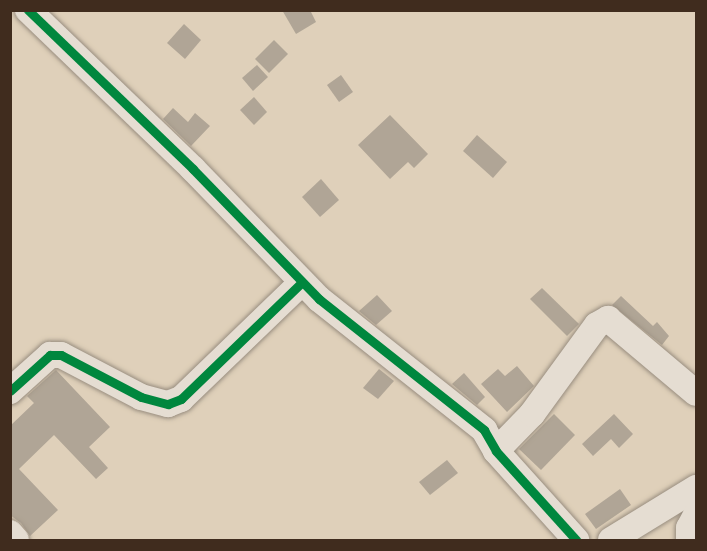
<!DOCTYPE html>
<html>
<head>
<meta charset="utf-8">
<style>
  body { margin:0 }
  #map { position:relative; width:707px; height:551px; overflow:hidden; background:#dfd0ba; font-family:"Sorts Mill Goudy",serif }
  div>[style] { position:absolute }
  .building>* { inset:0; background:#b0a596 }
  .roads { filter:drop-shadow(0 0 2px #988d7f) drop-shadow(0 0 2px #988d7f) }
  .minor>* { height:26px; margin:-13px; padding:0 13px; transform-origin:13px; border-radius:13px; background:#e5ddd2 }
  .cycleway>* { height:9px; margin:-4.5px; padding:0 4.5px; transform-origin:4.5px; border-radius:4.5px; background:#00873e }
  span { translate:-50% -50%; white-space:nowrap; text-align:center; line-height:1.15; -webkit-text-stroke:4.5px #f4e2c8; paint-order:stroke }
  .frame { position:absolute; inset:0; border:12px solid #402c1e; pointer-events:none }
</style>
</head>
<body>
<div id="map">
  <div class="building">
    <i style="clip-path:polygon(282px 10px,310px 10px,316px 22px,296px 34px)"></i>
    <i style="clip-path:polygon(184px 24px,201px 40px,185px 59px,167px 43px)"></i>
    <i style="clip-path:polygon(274px 40px,288px 54px,269px 73px,255px 59px)"></i>
    <i style="clip-path:polygon(257px 65px,268px 77px,253px 91px,242px 78px)"></i>
    <i style="clip-path:polygon(341px 75px,353px 92px,339px 102px,327px 85px)"></i>
    <i style="clip-path:polygon(254px 97px,267px 112px,254px 125px,240px 110px)"></i>
    <i style="clip-path:polygon(173px 108px,188px 122px,195px 113px,210px 126px,191px 146px,163px 119px)"></i>
    <i style="clip-path:polygon(390px 115px,428px 154px,414px 168px,408px 162px,390px 179px,358px 145px)"></i>
    <i style="clip-path:polygon(477px 135px,507px 162px,493px 178px,463px 151px)"></i>
    <i style="clip-path:polygon(321px 179px,339px 200px,320px 217px,302px 197px)"></i>
    <i style="clip-path:polygon(542px 288px,579px 324px,567px 336px,530px 299px)"></i>
    <i style="clip-path:polygon(377px 295px,392px 311px,376px 325px,359px 311px)"></i>
    <i style="clip-path:polygon(621px 296px,653px 326px,657px 322px,669px 336px,662px 345px,612px 305px)"></i>
    <i style="clip-path:polygon(517px 366px,534px 386px,507px 412px,481px 384px,498px 369px,505px 376px)"></i>
    <i style="clip-path:polygon(379px 369px,394px 381px,378px 399px,363px 388px)"></i>
    <i style="clip-path:polygon(56px 370px,110px 427px,89px 447px,108px 468px,96px 479px,54px 435px,19px 469px,58px 510px,30px 536px,21px 523px,10px 515px,10px 426px,34px 403px,27px 396px)"></i>
    <i style="clip-path:polygon(464px 373px,485px 397px,477px 405px,452px 384px)"></i>
    <i style="clip-path:polygon(554px 414px,575px 435px,541px 470px,519px 449px)"></i>
    <i style="clip-path:polygon(614px 414px,633px 434px,619px 448px,611px 439px,593px 456px,582px 444px)"></i>
    <i style="clip-path:polygon(447px 460px,458px 473px,430px 495px,419px 482px)"></i>
    <i style="clip-path:polygon(620px 489px,631px 505px,596px 529px,585px 514px)"></i>
  </div>
  <div class="roads">
    <div class="minor">
      <i style="left:28px;top:10px;width:229px;rotate:43.9deg"></i>
      <i style="left:193px;top:169px;width:181px;rotate:45.9deg"></i>
      <i style="left:319px;top:299px;width:211px;rotate:38.4deg"></i>
      <i style="left:484px;top:430px;width:24px;rotate:60deg"></i>
      <i style="left:496px;top:451px;width:120px;rotate:48deg"></i>
      <i style="left:10px;top:391px;width:54px;rotate:-42deg"></i>
      <i style="left:50px;top:355px;width:11px"></i>
      <i style="left:61px;top:355px;width:90px;rotate:27.7deg"></i>
      <i style="left:141px;top:397px;width:28px;rotate:15deg"></i>
      <i style="left:168px;top:404px;width:14px;rotate:-21deg"></i>
      <i style="left:181px;top:399px;width:168px;rotate:-44deg"></i>
      <i style="left:496px;top:451px;width:52px;rotate:-45.8deg"></i>
      <i style="left:532px;top:414px;width:110px;rotate:-53.9deg"></i>
      <i style="left:597px;top:325px;width:13px;rotate:-29deg"></i>
      <i style="left:608px;top:319px;width:115px;rotate:40.1deg"></i>
      <i style="left:10px;top:533px;width:9px;rotate:49deg"></i>
      <i style="left:611px;top:540px;width:100px;rotate:-31.5deg"></i>
      <i style="left:689px;top:540px;width:12px;rotate:-90deg"></i>
      <i style="left:689px;top:528px;width:15px;rotate:-62deg"></i>
    </div>
  </div>
  <div class="cycleway">
    <i style="left:28px;top:10px;width:229px;rotate:43.9deg"></i>
    <i style="left:193px;top:169px;width:181px;rotate:45.9deg"></i>
    <i style="left:319px;top:299px;width:211px;rotate:38.4deg"></i>
    <i style="left:484px;top:430px;width:24px;rotate:60deg"></i>
    <i style="left:496px;top:451px;width:120px;rotate:48deg"></i>
    <i style="left:10px;top:391px;width:54px;rotate:-42deg"></i>
    <i style="left:50px;top:355px;width:11px"></i>
    <i style="left:61px;top:355px;width:90px;rotate:27.7deg"></i>
    <i style="left:141px;top:397px;width:28px;rotate:15deg"></i>
    <i style="left:168px;top:404px;width:14px;rotate:-21deg"></i>
    <i style="left:181px;top:399px;width:168px;rotate:-44deg"></i>
  </div>
  <div class="frame"></div>
</div>
</body>
</html>
